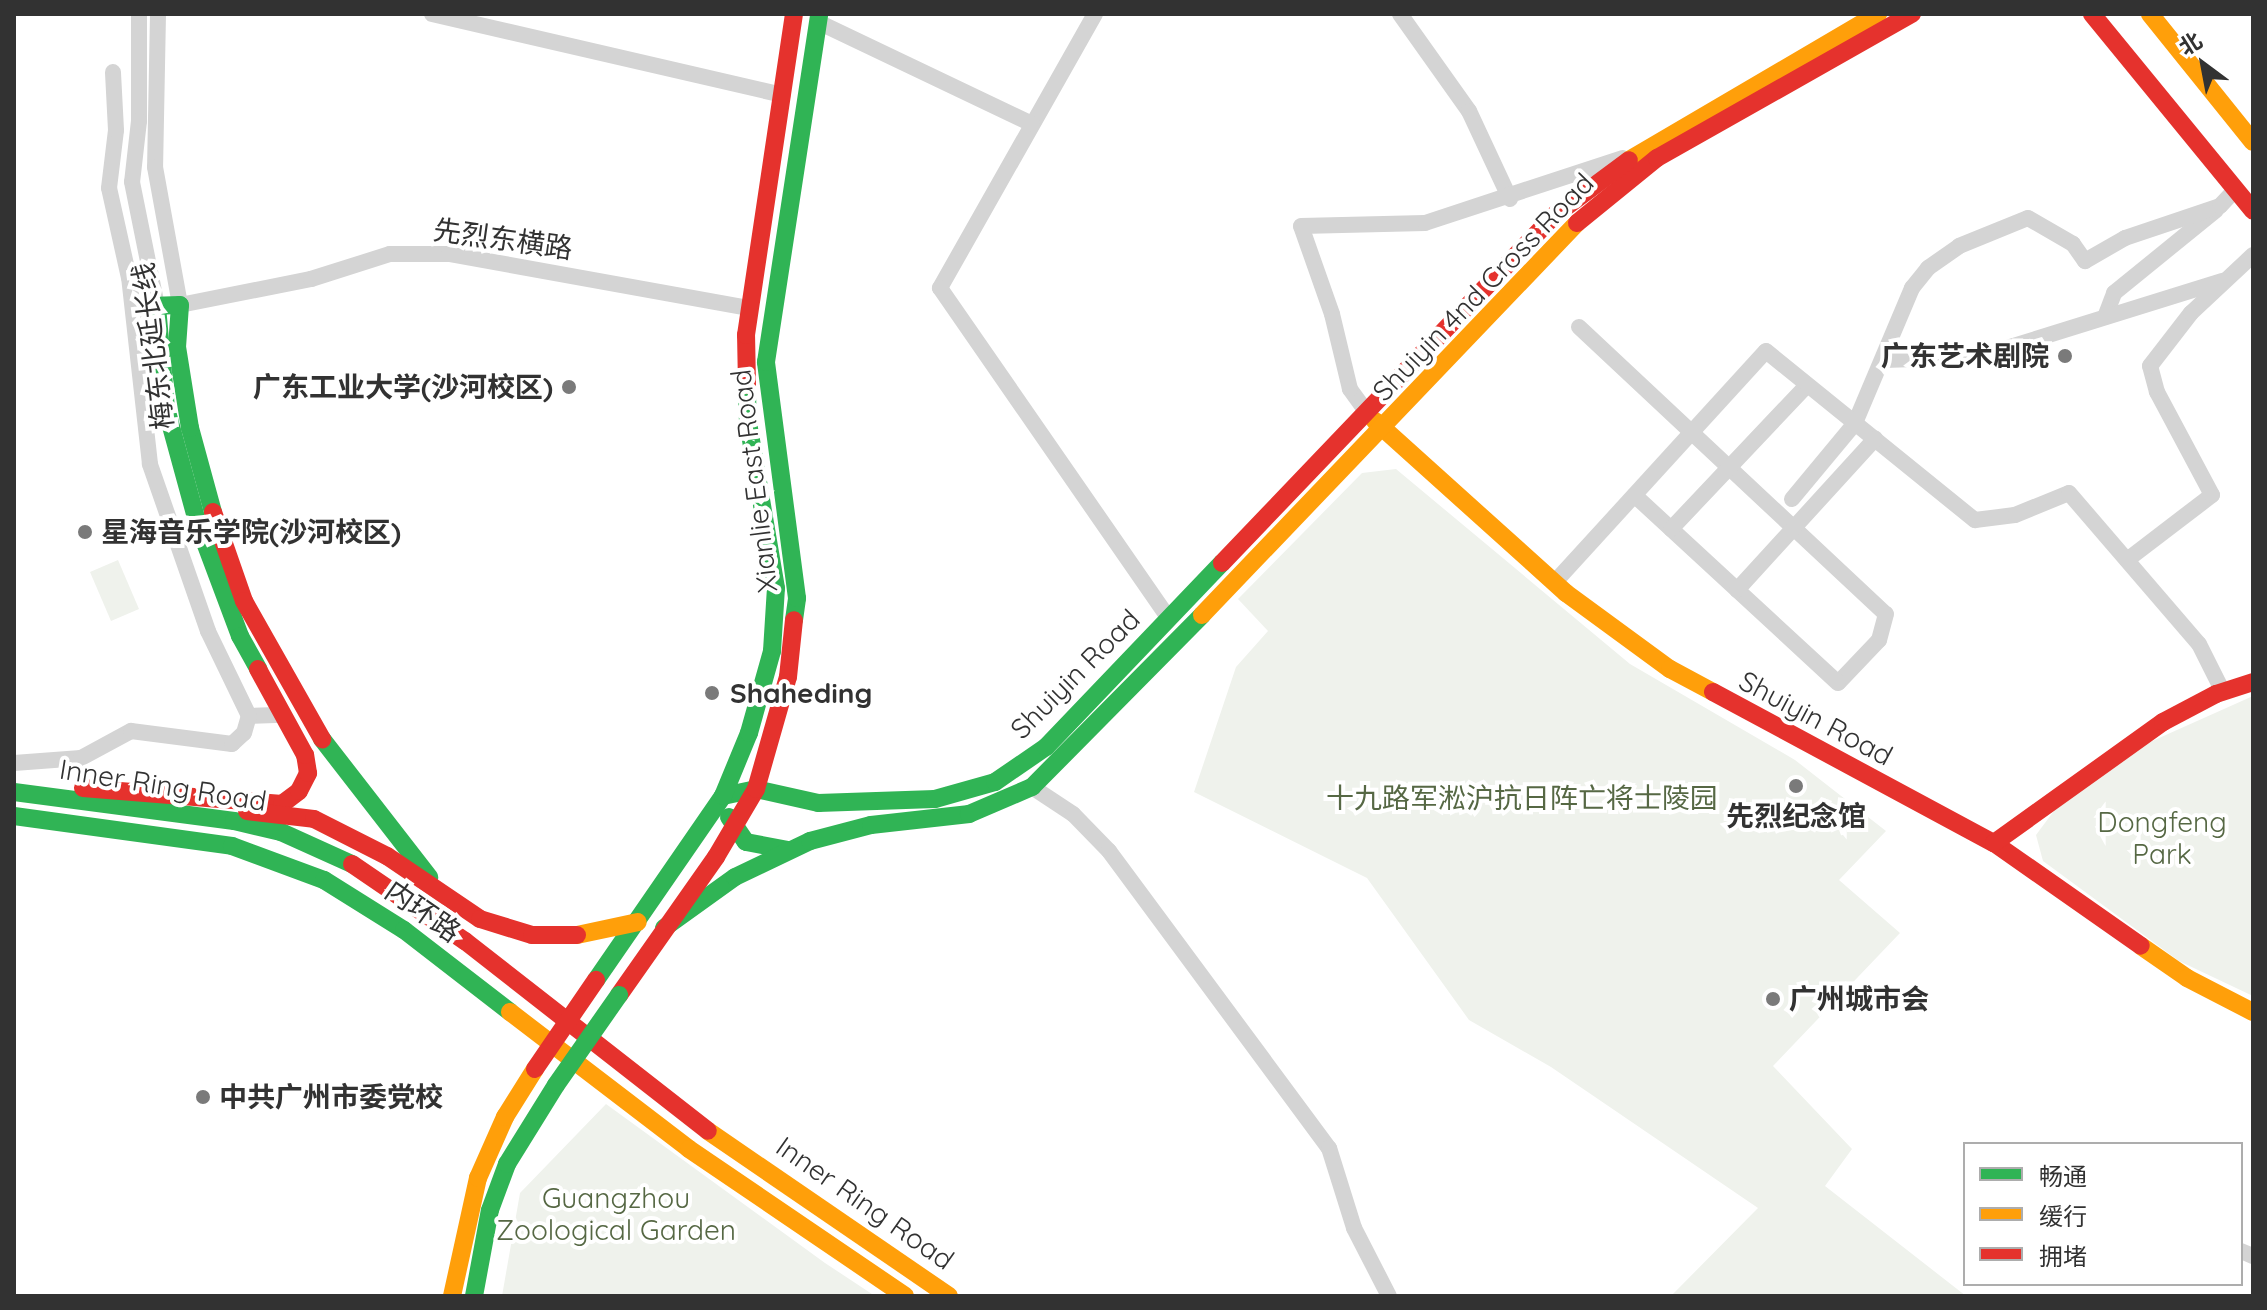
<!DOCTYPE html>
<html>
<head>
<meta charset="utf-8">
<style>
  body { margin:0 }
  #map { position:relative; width:2267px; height:1310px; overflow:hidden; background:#fff; font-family:Quicksand,"Noto Sans SC",sans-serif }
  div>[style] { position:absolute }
  .green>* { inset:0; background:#eff2ec }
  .street>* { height:16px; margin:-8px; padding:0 8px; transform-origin:8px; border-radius:8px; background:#d4d4d4 }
  .fast>* { height:18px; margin:-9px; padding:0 9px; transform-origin:9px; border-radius:9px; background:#30b455 }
  .slow>* { height:18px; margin:-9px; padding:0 9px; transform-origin:9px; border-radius:9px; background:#ff9f0a }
  .jam>* { height:18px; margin:-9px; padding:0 9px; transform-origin:9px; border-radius:9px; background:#e5322d }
  .fast-bridge>* { height:18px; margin:-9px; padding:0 9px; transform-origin:9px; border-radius:9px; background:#30b455 }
  .jam-bridge>* { height:18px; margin:-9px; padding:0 9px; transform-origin:9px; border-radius:9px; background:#e5322d }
  .dots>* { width:22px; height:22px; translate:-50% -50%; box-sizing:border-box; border:4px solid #fff; border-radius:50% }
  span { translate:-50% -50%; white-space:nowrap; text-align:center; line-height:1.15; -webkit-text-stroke:8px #fff; paint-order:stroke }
  .street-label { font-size:28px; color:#323232 }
  .poi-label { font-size:28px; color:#323232; font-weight:700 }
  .right { translate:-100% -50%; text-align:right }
  .left { translate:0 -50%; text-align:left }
  .park-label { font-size:28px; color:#566844 }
  .frame { position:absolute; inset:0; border:16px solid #323232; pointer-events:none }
  .legend { position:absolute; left:1963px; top:1142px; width:280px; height:144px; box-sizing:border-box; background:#fff; border:2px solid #adadad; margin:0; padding:10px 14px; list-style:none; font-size:24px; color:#323232 }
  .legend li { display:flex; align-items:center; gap:16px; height:40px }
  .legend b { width:40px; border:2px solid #adadad }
  .north { position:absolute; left:2163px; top:24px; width:80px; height:80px; -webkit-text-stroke:6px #fff; paint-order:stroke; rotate:328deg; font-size:22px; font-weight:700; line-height:32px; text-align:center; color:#323232 }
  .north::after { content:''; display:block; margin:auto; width:28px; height:36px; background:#323232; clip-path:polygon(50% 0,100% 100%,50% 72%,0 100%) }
</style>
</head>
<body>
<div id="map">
  <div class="green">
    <i style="clip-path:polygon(1396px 469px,1630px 664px,1795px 760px,1886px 831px,1839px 880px,1900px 933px,1773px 1066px,1852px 1149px,1825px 1186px,1966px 1296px,1671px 1296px,1758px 1208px,1551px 1067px,1469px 1020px,1367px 878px,1194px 792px,1236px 667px,1268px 631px,1238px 599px,1362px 473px)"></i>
    <i style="clip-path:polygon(118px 560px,139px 609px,111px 621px,90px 572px)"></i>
    <i style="clip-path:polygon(2253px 696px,2253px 996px,2179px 961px,2043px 861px,2036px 835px,2065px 796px,2130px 751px)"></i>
    <i style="clip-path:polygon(606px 1104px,825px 1263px,875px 1296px,502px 1296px,520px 1193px)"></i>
  </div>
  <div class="street">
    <i style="left:139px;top:14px;width:107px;rotate:90deg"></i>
    <i style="left:139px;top:121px;width:61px;rotate:96.5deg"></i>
    <i style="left:132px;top:182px;width:126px;rotate:78.6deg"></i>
    <i style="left:158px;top:14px;width:153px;rotate:91.1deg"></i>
    <i style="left:155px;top:167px;width:140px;rotate:79.7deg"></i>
    <i style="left:180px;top:305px;width:134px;rotate:-11.2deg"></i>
    <i style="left:311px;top:279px;width:83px;rotate:-17.6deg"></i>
    <i style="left:390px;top:254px;width:59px"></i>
    <i style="left:449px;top:254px;width:305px;rotate:10.2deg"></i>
    <i style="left:432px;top:14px;width:360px;rotate:13deg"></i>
    <i style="left:1095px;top:14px;width:315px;rotate:119.5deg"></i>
    <i style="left:940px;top:288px;width:402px;rotate:55.3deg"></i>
    <i style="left:1400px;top:14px;width:119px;rotate:54.6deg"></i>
    <i style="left:1469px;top:111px;width:97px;rotate:65deg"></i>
    <i style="left:818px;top:22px;width:237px;rotate:25.5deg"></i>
    <i style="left:2105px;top:317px;width:26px;rotate:-69deg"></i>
    <i style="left:2114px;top:293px;width:132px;rotate:-39.1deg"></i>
    <i style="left:1579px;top:327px;width:420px;rotate:43.1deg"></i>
    <i style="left:1886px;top:614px;width:27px;rotate:105deg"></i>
    <i style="left:1879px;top:640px;width:59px;rotate:133.6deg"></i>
    <i style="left:1838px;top:683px;width:277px;rotate:-137.3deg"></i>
    <i style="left:1884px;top:360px;width:94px;rotate:-1.8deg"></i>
    <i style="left:1978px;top:357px;width:256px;rotate:-17.3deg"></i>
    <i style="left:1368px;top:414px;width:31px;rotate:-126deg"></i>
    <i style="left:1350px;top:389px;width:77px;rotate:-103.5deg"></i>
    <i style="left:1332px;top:314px;width:93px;rotate:-109.4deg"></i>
    <i style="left:1301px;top:226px;width:124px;rotate:-1.4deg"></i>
    <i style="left:1425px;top:223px;width:208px;rotate:-18.2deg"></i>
    <i style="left:1792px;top:499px;width:99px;rotate:-50.3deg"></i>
    <i style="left:1855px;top:423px;width:147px;rotate:-67.1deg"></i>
    <i style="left:1912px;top:288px;width:26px;rotate:-51deg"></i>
    <i style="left:1928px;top:268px;width:38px;rotate:-35deg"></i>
    <i style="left:1959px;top:246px;width:74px;rotate:-22.1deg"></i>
    <i style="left:2028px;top:218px;width:52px;rotate:30deg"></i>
    <i style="left:2073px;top:244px;width:21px;rotate:55deg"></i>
    <i style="left:2085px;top:261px;width:46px;rotate:-29.9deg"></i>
    <i style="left:2125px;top:238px;width:100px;rotate:-18.6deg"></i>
    <i style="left:2220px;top:206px;width:23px;rotate:-47deg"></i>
    <i style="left:1671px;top:529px;width:198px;rotate:-46.6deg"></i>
    <i style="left:2127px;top:560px;width:107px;rotate:-37.4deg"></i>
    <i style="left:2212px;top:495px;width:117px;rotate:-118.1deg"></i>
    <i style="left:2157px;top:392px;width:27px;rotate:-105deg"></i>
    <i style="left:2150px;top:366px;width:67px;rotate:-52.3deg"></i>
    <i style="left:2191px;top:313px;width:85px;rotate:-43.1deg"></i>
    <i style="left:1554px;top:583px;width:314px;rotate:-47.6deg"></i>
    <i style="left:1766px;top:351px;width:269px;rotate:39deg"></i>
    <i style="left:1975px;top:520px;width:40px;rotate:-7.1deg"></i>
    <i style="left:2015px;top:515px;width:58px;rotate:-22.2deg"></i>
    <i style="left:2069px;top:493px;width:199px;rotate:49.3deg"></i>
    <i style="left:2199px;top:644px;width:54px;rotate:63.4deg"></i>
    <i style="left:1737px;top:590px;width:205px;rotate:-47.6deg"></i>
    <i style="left:249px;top:716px;width:34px;rotate:-2deg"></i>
    <i style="left:14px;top:763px;width:67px;rotate:-4.3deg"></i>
    <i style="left:81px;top:758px;width:57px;rotate:-28.4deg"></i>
    <i style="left:131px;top:731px;width:102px;rotate:7.3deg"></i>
    <i style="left:232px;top:744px;width:16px;rotate:-43deg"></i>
    <i style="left:244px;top:733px;width:18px;rotate:-74deg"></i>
    <i style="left:249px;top:716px;width:94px;rotate:-115.8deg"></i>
    <i style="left:208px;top:631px;width:177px;rotate:-109.2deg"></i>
    <i style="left:150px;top:464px;width:187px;rotate:-96.4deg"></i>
    <i style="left:129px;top:278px;width:92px;rotate:-102.5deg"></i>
    <i style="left:109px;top:188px;width:58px;rotate:-83.1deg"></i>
    <i style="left:116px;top:130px;width:58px;rotate:-93deg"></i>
    <i style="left:1032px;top:787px;width:49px;rotate:33.4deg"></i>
    <i style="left:1073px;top:814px;width:52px;rotate:45.8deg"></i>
    <i style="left:1109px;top:851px;width:370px;rotate:53.5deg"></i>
    <i style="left:1329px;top:1148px;width:84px;rotate:72.6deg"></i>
    <i style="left:1354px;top:1228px;width:76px;rotate:62.8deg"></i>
    <i style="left:2241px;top:1251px;width:13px;rotate:23deg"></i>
  </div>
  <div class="fast">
    <i style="left:213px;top:512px;width:87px;rotate:-105.3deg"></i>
    <i style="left:190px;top:428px;width:82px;rotate:-99.1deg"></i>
    <i style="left:177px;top:347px;width:42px;rotate:-85.9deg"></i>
    <i style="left:180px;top:305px;width:23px;rotate:178deg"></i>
    <i style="left:157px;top:306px;width:102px;rotate:85deg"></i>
    <i style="left:166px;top:408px;width:117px;rotate:74.7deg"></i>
    <i style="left:197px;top:521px;width:123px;rotate:69.5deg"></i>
    <i style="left:240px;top:636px;width:38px;rotate:61deg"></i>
    <i style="left:794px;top:620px;width:22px;rotate:-82deg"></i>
    <i style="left:797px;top:598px;width:238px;rotate:-97.5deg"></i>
    <i style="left:766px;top:362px;width:352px;rotate:-81.3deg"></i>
    <i style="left:322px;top:739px;width:175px;rotate:52.2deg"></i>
    <i style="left:14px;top:792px;width:222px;rotate:7.5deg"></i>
    <i style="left:234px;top:821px;width:48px;rotate:13.2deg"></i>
    <i style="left:281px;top:832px;width:78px;rotate:24.3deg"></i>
    <i style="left:723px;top:796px;width:34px;rotate:-12deg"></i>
    <i style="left:756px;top:789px;width:64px;rotate:12.7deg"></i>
    <i style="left:818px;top:803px;width:117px;rotate:-2deg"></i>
    <i style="left:935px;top:799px;width:62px;rotate:-15.8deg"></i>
    <i style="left:995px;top:782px;width:62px;rotate:-34.5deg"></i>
    <i style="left:1046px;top:747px;width:255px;rotate:-46.3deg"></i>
    <i style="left:14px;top:816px;width:220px;rotate:7.8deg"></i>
    <i style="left:232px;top:846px;width:98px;rotate:20.3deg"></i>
    <i style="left:324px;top:880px;width:94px;rotate:32deg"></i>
    <i style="left:404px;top:930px;width:134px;rotate:37.7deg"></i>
    <i style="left:729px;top:817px;width:30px;rotate:56deg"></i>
    <i style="left:746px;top:842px;width:43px;rotate:10.8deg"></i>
    <i style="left:664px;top:928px;width:87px;rotate:-35.7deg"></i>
    <i style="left:735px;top:877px;width:83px;rotate:-25.6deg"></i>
    <i style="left:810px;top:841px;width:63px;rotate:-14.7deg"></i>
    <i style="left:871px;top:825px;width:99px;rotate:-6.4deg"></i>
    <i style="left:969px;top:814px;width:69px;rotate:-23.2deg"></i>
    <i style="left:1032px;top:787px;width:242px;rotate:-45.3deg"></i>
    <i style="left:596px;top:980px;width:224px;rotate:-55.4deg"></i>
    <i style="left:723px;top:796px;width:68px;rotate:-67.6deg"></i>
    <i style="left:749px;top:733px;width:85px;rotate:-74.3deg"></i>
    <i style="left:772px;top:651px;width:63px;rotate:-86.4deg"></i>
    <i style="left:776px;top:588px;width:167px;rotate:-99.6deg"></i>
    <i style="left:748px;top:423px;width:38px;rotate:-92deg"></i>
    <i style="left:474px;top:1296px;width:87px;rotate:-79.5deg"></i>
    <i style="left:490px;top:1210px;width:49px;rotate:-69.7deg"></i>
    <i style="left:507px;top:1164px;width:93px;rotate:-58.2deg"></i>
  </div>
  <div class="slow">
    <i style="left:2150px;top:14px;width:164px;rotate:51.2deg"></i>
    <i style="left:1629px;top:160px;width:289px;rotate:-30.4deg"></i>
    <i style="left:1375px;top:421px;width:257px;rotate:42deg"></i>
    <i style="left:1566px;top:593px;width:129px;rotate:36.2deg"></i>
    <i style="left:1670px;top:669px;width:49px;rotate:28.1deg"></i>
    <i style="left:1202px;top:615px;width:542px;rotate:-46.27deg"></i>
    <i style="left:577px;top:935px;width:62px;rotate:-12deg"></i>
    <i style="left:2141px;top:946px;width:56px;rotate:34.8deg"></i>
    <i style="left:2187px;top:978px;width:74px;rotate:27.3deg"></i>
    <i style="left:510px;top:1012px;width:225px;rotate:37.4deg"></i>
    <i style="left:689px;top:1149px;width:261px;rotate:34.2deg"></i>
    <i style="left:708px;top:1131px;width:292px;rotate:34.4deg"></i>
    <i style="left:452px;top:1296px;width:121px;rotate:-77.6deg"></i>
    <i style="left:478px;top:1178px;width:67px;rotate:-66.1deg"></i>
    <i style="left:505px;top:1117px;width:57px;rotate:-58deg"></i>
  </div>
  <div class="jam">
    <i style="left:2092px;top:14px;width:254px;rotate:50.7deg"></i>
    <i style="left:1577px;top:223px;width:103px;rotate:-39.1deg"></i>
    <i style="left:1657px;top:158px;width:293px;rotate:-29.5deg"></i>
    <i style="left:747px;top:385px;width:50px;rotate:-91.1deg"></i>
    <i style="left:746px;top:335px;width:325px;rotate:-81.5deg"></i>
    <i style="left:213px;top:512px;width:94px;rotate:70.8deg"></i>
    <i style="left:244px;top:601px;width:159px;rotate:60.5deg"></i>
    <i style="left:1222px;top:563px;width:482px;rotate:-46.3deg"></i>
    <i style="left:1555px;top:215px;width:92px;rotate:-36.6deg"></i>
    <i style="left:1713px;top:692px;width:319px;rotate:28.3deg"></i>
    <i style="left:1994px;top:843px;width:179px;rotate:35deg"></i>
    <i style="left:83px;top:788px;width:200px;rotate:4.6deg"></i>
    <i style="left:282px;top:804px;width:21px;rotate:-37deg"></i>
    <i style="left:299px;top:791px;width:20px;rotate:-63deg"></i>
    <i style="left:308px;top:773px;width:18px;rotate:-99deg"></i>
    <i style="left:305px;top:755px;width:98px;rotate:-118.7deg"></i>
    <i style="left:247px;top:811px;width:67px;rotate:6.8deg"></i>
    <i style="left:314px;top:819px;width:82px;rotate:26.9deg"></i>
    <i style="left:1994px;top:843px;width:208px;rotate:-35.6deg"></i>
    <i style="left:2163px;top:722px;width:60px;rotate:-27.8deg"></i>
    <i style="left:2216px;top:694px;width:39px;rotate:-18deg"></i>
    <i style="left:352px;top:864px;width:137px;rotate:34.3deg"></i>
    <i style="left:465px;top:941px;width:308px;rotate:38deg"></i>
    <i style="left:619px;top:995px;width:169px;rotate:-54.9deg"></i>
    <i style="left:716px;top:857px;width:79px;rotate:-59.5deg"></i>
    <i style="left:756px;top:789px;width:116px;rotate:-74.1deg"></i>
    <i style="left:788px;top:677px;width:57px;rotate:-84deg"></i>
  </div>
  <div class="fast-bridge">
    <i style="left:556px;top:1085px;width:110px;rotate:-55deg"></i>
  </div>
  <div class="jam-bridge">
    <i style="left:387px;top:856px;width:112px;rotate:34.1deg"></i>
    <i style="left:480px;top:919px;width:54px;rotate:17.1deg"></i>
    <i style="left:532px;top:935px;width:45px"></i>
    <i style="left:535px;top:1069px;width:108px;rotate:-55.6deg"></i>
  </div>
  <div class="dots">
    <i style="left:2065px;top:356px;background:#7a7a7a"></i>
    <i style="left:569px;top:387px;background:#7a7a7a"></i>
    <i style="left:85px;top:532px;background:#7a7a7a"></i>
    <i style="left:712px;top:693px;background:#7a7a7a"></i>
    <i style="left:1796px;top:786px;background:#7a7a7a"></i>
    <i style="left:1773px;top:999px;background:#7a7a7a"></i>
    <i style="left:203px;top:1097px;background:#7a7a7a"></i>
  </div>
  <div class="street-label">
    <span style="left:503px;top:239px;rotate:8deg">先烈东横路</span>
    <span style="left:1483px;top:287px;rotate:-46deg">Shuiyin 4nd Cross Road</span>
    <span style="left:153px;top:346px;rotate:-97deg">梅东北延长线</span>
    <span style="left:754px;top:481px;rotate:-97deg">Xianlie East Road</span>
    <span style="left:1075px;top:674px;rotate:-45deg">Shuiyin Road</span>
    <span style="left:1816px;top:718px;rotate:28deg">Shuiyin Road</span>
    <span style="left:163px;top:785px;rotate:9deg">Inner Ring Road</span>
    <span style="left:423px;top:911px;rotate:35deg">内环路</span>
    <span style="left:865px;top:1203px;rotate:35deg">Inner Ring Road</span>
  </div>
  <div class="poi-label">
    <span class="right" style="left:2049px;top:356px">广东艺术剧院</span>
    <span class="right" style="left:553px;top:387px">广东工业大学(沙河校区)</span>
    <span class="left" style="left:101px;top:532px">星海音乐学院(沙河校区)</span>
    <span class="left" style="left:730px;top:693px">Shaheding</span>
    <span style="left:1796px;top:816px">先烈纪念馆</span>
    <span class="left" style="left:1789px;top:999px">广州城市会</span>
    <span class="left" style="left:219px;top:1097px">中共广州市委党校</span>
  </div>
  <div class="park-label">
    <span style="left:1522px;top:798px">十九路军淞沪抗日阵亡将士陵园</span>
    <span style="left:2162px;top:838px">Dongfeng<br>Park</span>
    <span style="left:616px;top:1214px">Guangzhou<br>Zoological Garden</span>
  </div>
  <div class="frame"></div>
  <ul class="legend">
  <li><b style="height:10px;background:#30b455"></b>畅通</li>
  <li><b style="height:10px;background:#ff9f0a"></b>缓行</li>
  <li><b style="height:10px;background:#e5322d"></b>拥堵</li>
  </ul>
  <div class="north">北</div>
</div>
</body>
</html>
